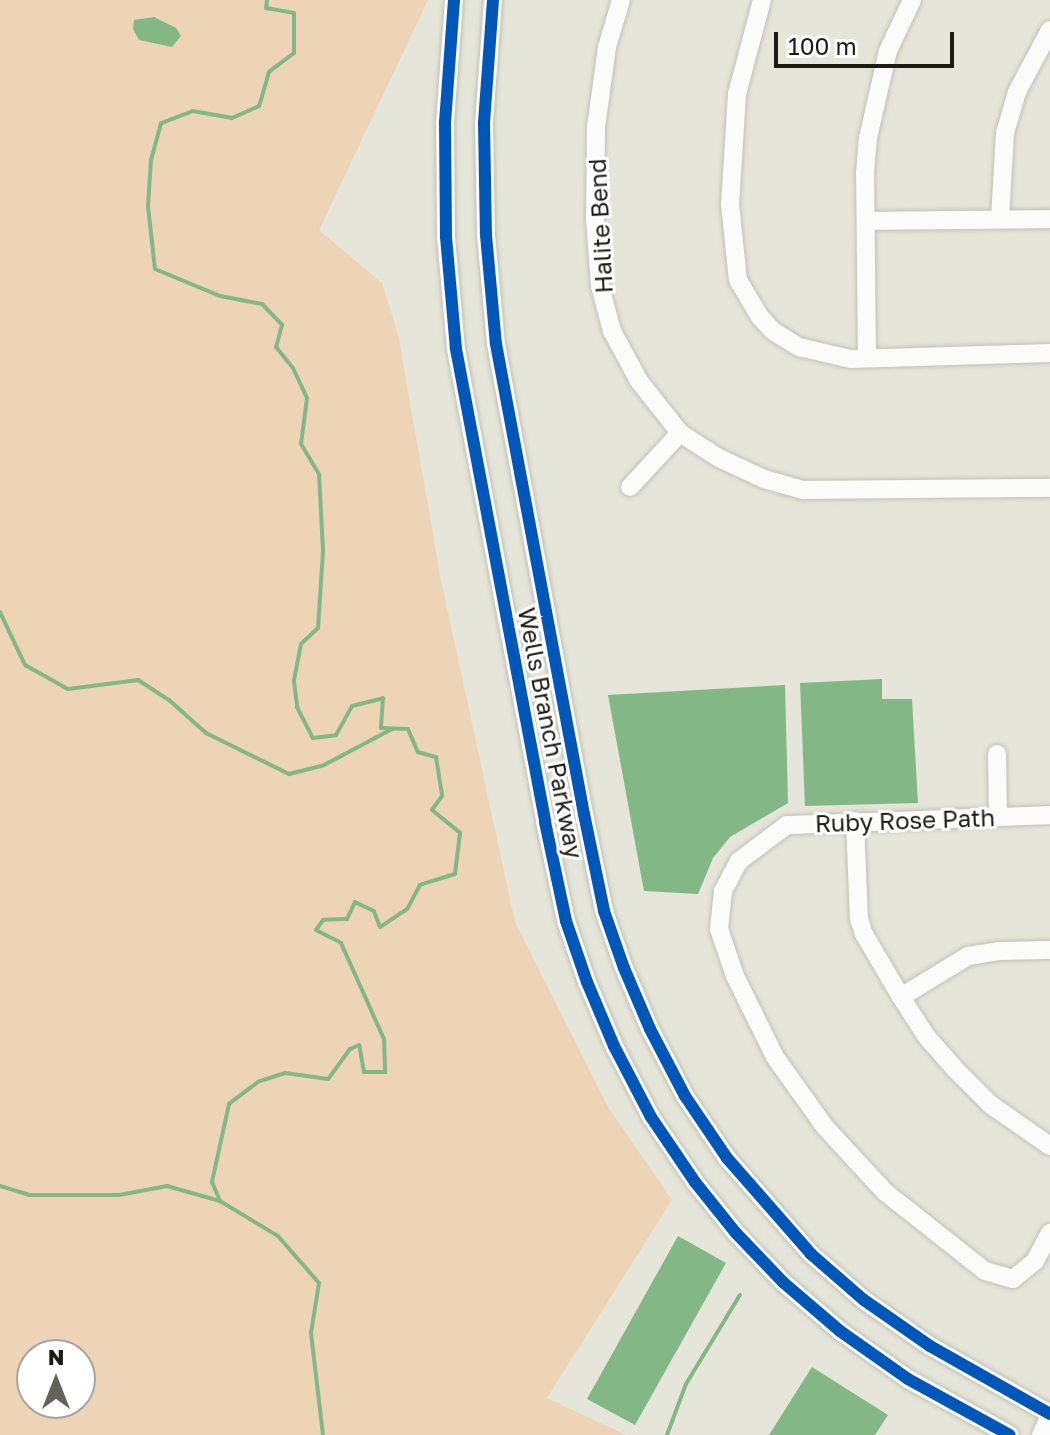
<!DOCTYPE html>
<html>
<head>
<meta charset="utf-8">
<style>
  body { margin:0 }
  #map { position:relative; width:1050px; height:1435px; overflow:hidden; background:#e5e5d9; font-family:"Golos Text",sans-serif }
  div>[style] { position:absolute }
  .green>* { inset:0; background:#eed4b7 }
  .water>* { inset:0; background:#83b886 }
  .stream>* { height:4px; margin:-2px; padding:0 2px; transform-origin:2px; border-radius:2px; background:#83b886 }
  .roads { filter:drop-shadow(0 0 2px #c1c1b7) drop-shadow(0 0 2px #c1c1b7) }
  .minor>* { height:18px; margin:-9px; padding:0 9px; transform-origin:9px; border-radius:9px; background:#fbfbf9 }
  .cycleway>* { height:12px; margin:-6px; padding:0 6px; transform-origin:6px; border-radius:6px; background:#0057b8 }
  span { translate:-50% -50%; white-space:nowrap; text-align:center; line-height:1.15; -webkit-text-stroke:6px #fff; paint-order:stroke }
  .street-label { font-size:24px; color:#1c1c14 }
  .north { position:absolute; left:16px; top:1339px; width:80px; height:80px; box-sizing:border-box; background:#fff; border:2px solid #a4a4a1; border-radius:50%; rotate:0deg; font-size:22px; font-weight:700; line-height:32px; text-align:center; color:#1c1c14 }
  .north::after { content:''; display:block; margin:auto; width:28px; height:36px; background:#626259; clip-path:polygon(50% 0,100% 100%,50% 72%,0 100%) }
  .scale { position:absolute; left:774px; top:32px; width:180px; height:36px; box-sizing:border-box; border:4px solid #1c1c14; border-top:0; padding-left:10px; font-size:24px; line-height:28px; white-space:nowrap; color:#1c1c14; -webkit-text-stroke:6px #fff; paint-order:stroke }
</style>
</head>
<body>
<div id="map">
  <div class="green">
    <i style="clip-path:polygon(evenodd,0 0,428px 0,319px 230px,382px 283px,398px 334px,441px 580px,515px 922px,608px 1107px,672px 1200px,547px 1398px,626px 1435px,0 1435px,0 0,32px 1355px,80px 1355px,80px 1403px,32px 1403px,32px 1355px)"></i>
  </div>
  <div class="water">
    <i style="clip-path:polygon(154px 17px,176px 28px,181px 36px,172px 47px,139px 40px,133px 29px,134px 20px)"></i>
    <i style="clip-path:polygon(882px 679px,882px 699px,912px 699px,918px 803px,805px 806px,800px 683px)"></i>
    <i style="clip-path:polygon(785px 685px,788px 803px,730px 837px,713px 858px,698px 894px,644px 891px,608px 695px)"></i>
    <i style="clip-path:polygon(678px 1236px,726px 1263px,635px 1425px,587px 1399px)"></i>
    <i style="clip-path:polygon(812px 1367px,888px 1415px,875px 1435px,769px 1435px)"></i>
  </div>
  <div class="stream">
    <i style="left:267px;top:0;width:8px;rotate:97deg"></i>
    <i style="left:266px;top:8px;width:28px;rotate:10deg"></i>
    <i style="left:294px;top:13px;width:40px;rotate:90deg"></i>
    <i style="left:294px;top:53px;width:31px;rotate:143deg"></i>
    <i style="left:269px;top:72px;width:35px;rotate:106deg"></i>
    <i style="left:259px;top:106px;width:30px;rotate:156deg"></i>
    <i style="left:232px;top:118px;width:40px;rotate:-170deg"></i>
    <i style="left:193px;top:111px;width:34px;rotate:159deg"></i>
    <i style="left:161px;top:123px;width:38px;rotate:105deg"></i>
    <i style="left:151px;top:160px;width:46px;rotate:93.7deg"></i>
    <i style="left:148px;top:206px;width:63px;rotate:83.7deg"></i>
    <i style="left:155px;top:269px;width:70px;rotate:22.6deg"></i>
    <i style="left:220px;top:296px;width:43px;rotate:10.8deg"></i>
    <i style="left:262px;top:304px;width:29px;rotate:46deg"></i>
    <i style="left:282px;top:325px;width:23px;rotate:105deg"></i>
    <i style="left:276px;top:347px;width:27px;rotate:51deg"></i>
    <i style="left:293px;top:368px;width:33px;rotate:65deg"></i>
    <i style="left:307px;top:398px;width:46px;rotate:97.4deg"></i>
    <i style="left:301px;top:444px;width:35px;rotate:59deg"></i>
    <i style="left:319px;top:474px;width:77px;rotate:87deg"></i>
    <i style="left:323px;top:551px;width:77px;rotate:93.7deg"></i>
    <i style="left:318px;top:628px;width:23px;rotate:137deg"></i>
    <i style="left:301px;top:644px;width:38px;rotate:101deg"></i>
    <i style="left:294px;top:681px;width:26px;rotate:83deg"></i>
    <i style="left:297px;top:707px;width:35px;rotate:63deg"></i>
    <i style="left:313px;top:738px;width:23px;rotate:-7deg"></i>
    <i style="left:336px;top:735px;width:33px;rotate:-61deg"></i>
    <i style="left:352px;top:706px;width:32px;rotate:-14deg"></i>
    <i style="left:383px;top:698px;width:30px;rotate:94deg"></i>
    <i style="left:381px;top:728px;width:27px;rotate:2deg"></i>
    <i style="left:408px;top:729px;width:25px;rotate:67deg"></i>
    <i style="left:418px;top:752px;width:19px;rotate:16deg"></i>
    <i style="left:436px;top:757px;width:39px;rotate:81deg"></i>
    <i style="left:442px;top:796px;width:17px;rotate:126deg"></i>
    <i style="left:432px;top:810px;width:36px;rotate:39deg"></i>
    <i style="left:460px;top:833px;width:41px;rotate:97deg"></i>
    <i style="left:455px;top:874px;width:37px;rotate:163deg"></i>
    <i style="left:420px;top:885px;width:27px;rotate:118deg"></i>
    <i style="left:407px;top:909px;width:32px;rotate:146deg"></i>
    <i style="left:380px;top:927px;width:17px;rotate:-111deg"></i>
    <i style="left:374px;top:911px;width:21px;rotate:-155deg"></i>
    <i style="left:355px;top:902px;width:19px;rotate:115deg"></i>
    <i style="left:347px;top:919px;width:24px;rotate:178deg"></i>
    <i style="left:323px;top:920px;width:12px;rotate:125deg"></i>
    <i style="left:316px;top:930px;width:28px;rotate:27deg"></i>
    <i style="left:341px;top:943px;width:105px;rotate:65.9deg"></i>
    <i style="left:384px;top:1039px;width:33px;rotate:88deg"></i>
    <i style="left:385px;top:1072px;width:21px;rotate:180deg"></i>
    <i style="left:364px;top:1072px;width:27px;rotate:-100deg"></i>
    <i style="left:359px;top:1045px;width:10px;rotate:156deg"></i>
    <i style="left:350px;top:1049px;width:37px;rotate:126deg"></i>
    <i style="left:328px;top:1079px;width:43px;rotate:-172.1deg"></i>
    <i style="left:285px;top:1073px;width:28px;rotate:162deg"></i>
    <i style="left:258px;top:1082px;width:36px;rotate:143deg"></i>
    <i style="left:229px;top:1104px;width:80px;rotate:102.3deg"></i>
    <i style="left:212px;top:1182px;width:21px;rotate:67deg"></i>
    <i style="left:220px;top:1201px;width:68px;rotate:31.1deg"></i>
    <i style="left:278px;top:1236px;width:62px;rotate:48.9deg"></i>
    <i style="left:319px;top:1283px;width:51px;rotate:99.1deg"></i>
    <i style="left:311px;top:1333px;width:103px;rotate:83.3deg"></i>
    <i style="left:0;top:612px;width:59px;rotate:64.7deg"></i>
    <i style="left:25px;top:665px;width:49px;rotate:29.2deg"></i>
    <i style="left:68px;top:689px;width:71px;rotate:-7.3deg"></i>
    <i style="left:138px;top:680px;width:37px;rotate:33deg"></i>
    <i style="left:169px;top:700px;width:50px;rotate:41.7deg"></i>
    <i style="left:206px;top:733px;width:93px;rotate:26.3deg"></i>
    <i style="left:289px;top:774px;width:36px;rotate:-14deg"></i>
    <i style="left:324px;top:765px;width:77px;rotate:-27.9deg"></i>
    <i style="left:0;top:1186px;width:30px;rotate:17deg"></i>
    <i style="left:29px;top:1195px;width:90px"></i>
    <i style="left:119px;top:1195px;width:49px;rotate:-10.6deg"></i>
    <i style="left:167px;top:1186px;width:55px;rotate:15.8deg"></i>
    <i style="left:667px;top:1435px;width:54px;rotate:-69.6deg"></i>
    <i style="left:686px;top:1384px;width:104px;rotate:-58.8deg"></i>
  </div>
  <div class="roads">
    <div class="minor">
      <i style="left:454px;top:0;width:122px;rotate:94.2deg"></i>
      <i style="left:445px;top:122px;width:115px;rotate:89.5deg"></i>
      <i style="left:446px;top:237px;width:112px;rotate:84.9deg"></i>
      <i style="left:456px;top:349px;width:481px;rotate:79.3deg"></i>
      <i style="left:545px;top:822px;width:101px;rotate:78deg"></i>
      <i style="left:566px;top:921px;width:65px;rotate:71deg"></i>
      <i style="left:587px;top:982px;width:69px;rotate:67.1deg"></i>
      <i style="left:614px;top:1046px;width:80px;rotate:62.5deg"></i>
      <i style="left:651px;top:1117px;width:78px;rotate:55.9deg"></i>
      <i style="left:695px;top:1182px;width:65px;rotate:51.2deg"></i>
      <i style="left:736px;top:1233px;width:69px;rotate:46.2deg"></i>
      <i style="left:784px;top:1283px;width:74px;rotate:40.6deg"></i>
      <i style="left:840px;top:1331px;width:83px;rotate:35.2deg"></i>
      <i style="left:908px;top:1379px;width:116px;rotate:28.8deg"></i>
      <i style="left:493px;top:0;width:123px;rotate:94.2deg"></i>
      <i style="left:484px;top:123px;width:112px;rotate:89deg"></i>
      <i style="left:486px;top:235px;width:109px;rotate:84.8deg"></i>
      <i style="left:496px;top:344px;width:478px;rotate:79.4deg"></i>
      <i style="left:584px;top:814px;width:99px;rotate:78.3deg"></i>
      <i style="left:604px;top:911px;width:60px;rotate:70.7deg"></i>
      <i style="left:624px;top:968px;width:66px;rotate:66.9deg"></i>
      <i style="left:650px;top:1029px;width:76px;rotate:62.4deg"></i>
      <i style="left:685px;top:1096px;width:75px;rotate:55.9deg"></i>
      <i style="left:727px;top:1158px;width:128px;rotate:48.8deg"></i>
      <i style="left:811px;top:1254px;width:70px;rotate:41deg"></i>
      <i style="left:864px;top:1300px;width:80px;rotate:34.9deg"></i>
      <i style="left:930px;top:1346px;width:138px;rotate:29.5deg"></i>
      <i style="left:621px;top:0;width:49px;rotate:106.6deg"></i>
      <i style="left:607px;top:47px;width:81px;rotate:97.8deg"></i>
      <i style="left:596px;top:127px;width:92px;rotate:90.6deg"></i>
      <i style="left:595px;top:219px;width:67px;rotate:85.7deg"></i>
      <i style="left:600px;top:286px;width:47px;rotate:75.1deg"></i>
      <i style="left:612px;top:331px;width:57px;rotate:61.6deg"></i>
      <i style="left:639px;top:381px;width:66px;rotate:51.7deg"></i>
      <i style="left:680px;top:433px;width:46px;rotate:32.7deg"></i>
      <i style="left:719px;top:458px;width:50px;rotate:25deg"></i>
      <i style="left:764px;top:479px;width:41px;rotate:15.8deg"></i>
      <i style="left:803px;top:490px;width:247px;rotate:-0.5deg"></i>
      <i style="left:762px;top:0;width:97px;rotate:104.9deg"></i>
      <i style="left:737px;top:94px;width:110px;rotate:93.6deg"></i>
      <i style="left:730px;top:204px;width:76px;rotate:84deg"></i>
      <i style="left:738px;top:280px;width:43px;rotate:59.3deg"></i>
      <i style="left:760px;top:317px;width:19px;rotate:47deg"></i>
      <i style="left:773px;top:331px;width:31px;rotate:32deg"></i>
      <i style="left:799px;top:347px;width:53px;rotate:13deg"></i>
      <i style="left:851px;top:359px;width:199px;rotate:-1.7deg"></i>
      <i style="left:1000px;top:219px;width:86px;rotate:-86.7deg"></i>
      <i style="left:1005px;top:133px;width:43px;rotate:-73.7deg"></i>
      <i style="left:1017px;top:92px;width:70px;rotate:-62deg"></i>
      <i style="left:867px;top:221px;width:183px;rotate:-0.6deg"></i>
      <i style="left:867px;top:358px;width:186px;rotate:-90.6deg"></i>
      <i style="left:865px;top:172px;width:34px;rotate:-85deg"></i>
      <i style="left:868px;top:138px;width:89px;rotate:-77.1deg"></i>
      <i style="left:888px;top:51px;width:56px;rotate:-64.8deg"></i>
      <i style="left:630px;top:487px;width:74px;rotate:-47.2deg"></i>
      <i style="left:997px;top:754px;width:62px;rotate:89.1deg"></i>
      <i style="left:1050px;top:815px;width:263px;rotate:177.8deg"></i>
      <i style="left:787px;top:825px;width:60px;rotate:143.1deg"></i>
      <i style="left:739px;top:861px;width:34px;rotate:118deg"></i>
      <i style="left:723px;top:891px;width:38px;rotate:96deg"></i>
      <i style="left:719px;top:929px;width:50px;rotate:71.2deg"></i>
      <i style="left:735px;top:976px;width:90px;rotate:63.7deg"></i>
      <i style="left:775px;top:1057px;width:86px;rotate:54.5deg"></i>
      <i style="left:825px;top:1127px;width:88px;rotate:47.3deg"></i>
      <i style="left:885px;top:1192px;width:127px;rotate:38.3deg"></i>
      <i style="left:985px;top:1271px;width:29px;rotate:16deg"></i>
      <i style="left:1013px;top:1279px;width:28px;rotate:-39deg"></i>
      <i style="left:1035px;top:1261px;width:32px;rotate:-62deg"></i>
      <i style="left:855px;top:821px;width:98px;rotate:87.7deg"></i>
      <i style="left:859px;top:919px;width:16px;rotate:72deg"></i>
      <i style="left:864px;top:934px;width:73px;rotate:59.6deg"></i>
      <i style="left:901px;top:997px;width:46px;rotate:57.3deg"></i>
      <i style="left:926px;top:1036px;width:45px;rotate:48.6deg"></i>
      <i style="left:956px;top:1070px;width:49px;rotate:45deg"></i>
      <i style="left:991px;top:1105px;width:72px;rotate:34.8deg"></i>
      <i style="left:901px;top:997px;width:79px;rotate:-31.5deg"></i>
      <i style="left:968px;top:956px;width:31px;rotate:-9deg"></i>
      <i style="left:999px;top:951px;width:51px;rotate:-1.1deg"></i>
      <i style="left:1041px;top:1435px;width:21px;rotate:-65deg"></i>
    </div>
  </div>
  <div class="cycleway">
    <i style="left:454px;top:0;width:122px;rotate:94.2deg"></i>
    <i style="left:445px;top:122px;width:115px;rotate:89.5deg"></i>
    <i style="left:446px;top:237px;width:112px;rotate:84.9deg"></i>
    <i style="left:456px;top:349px;width:481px;rotate:79.3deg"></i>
    <i style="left:545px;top:822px;width:101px;rotate:78deg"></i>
    <i style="left:566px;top:921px;width:65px;rotate:71deg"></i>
    <i style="left:587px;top:982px;width:69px;rotate:67.1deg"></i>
    <i style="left:614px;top:1046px;width:80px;rotate:62.5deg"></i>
    <i style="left:651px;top:1117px;width:78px;rotate:55.9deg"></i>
    <i style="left:695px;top:1182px;width:65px;rotate:51.2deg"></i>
    <i style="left:736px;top:1233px;width:69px;rotate:46.2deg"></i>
    <i style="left:784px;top:1283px;width:74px;rotate:40.6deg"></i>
    <i style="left:840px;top:1331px;width:83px;rotate:35.2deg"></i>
    <i style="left:908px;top:1379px;width:116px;rotate:28.8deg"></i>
    <i style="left:493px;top:0;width:123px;rotate:94.2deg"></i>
    <i style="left:484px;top:123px;width:112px;rotate:89deg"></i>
    <i style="left:486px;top:235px;width:109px;rotate:84.8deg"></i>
    <i style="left:496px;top:344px;width:478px;rotate:79.4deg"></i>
    <i style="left:584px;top:814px;width:99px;rotate:78.3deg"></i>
    <i style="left:604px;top:911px;width:60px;rotate:70.7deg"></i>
    <i style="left:624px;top:968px;width:66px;rotate:66.9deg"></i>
    <i style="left:650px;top:1029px;width:76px;rotate:62.4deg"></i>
    <i style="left:685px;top:1096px;width:75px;rotate:55.9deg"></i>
    <i style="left:727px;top:1158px;width:128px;rotate:48.8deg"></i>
    <i style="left:811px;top:1254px;width:70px;rotate:41deg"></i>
    <i style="left:864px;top:1300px;width:80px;rotate:34.9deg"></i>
    <i style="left:930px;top:1346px;width:138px;rotate:29.5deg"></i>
  </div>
  <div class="street-label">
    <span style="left:600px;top:226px;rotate:-93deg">Halite Bend</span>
    <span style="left:551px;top:733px;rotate:79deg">Wells Branch Parkway</span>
    <span style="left:905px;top:820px;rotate:-2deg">Ruby Rose Path</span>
  </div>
  <div class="north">N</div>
  <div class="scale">100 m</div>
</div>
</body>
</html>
